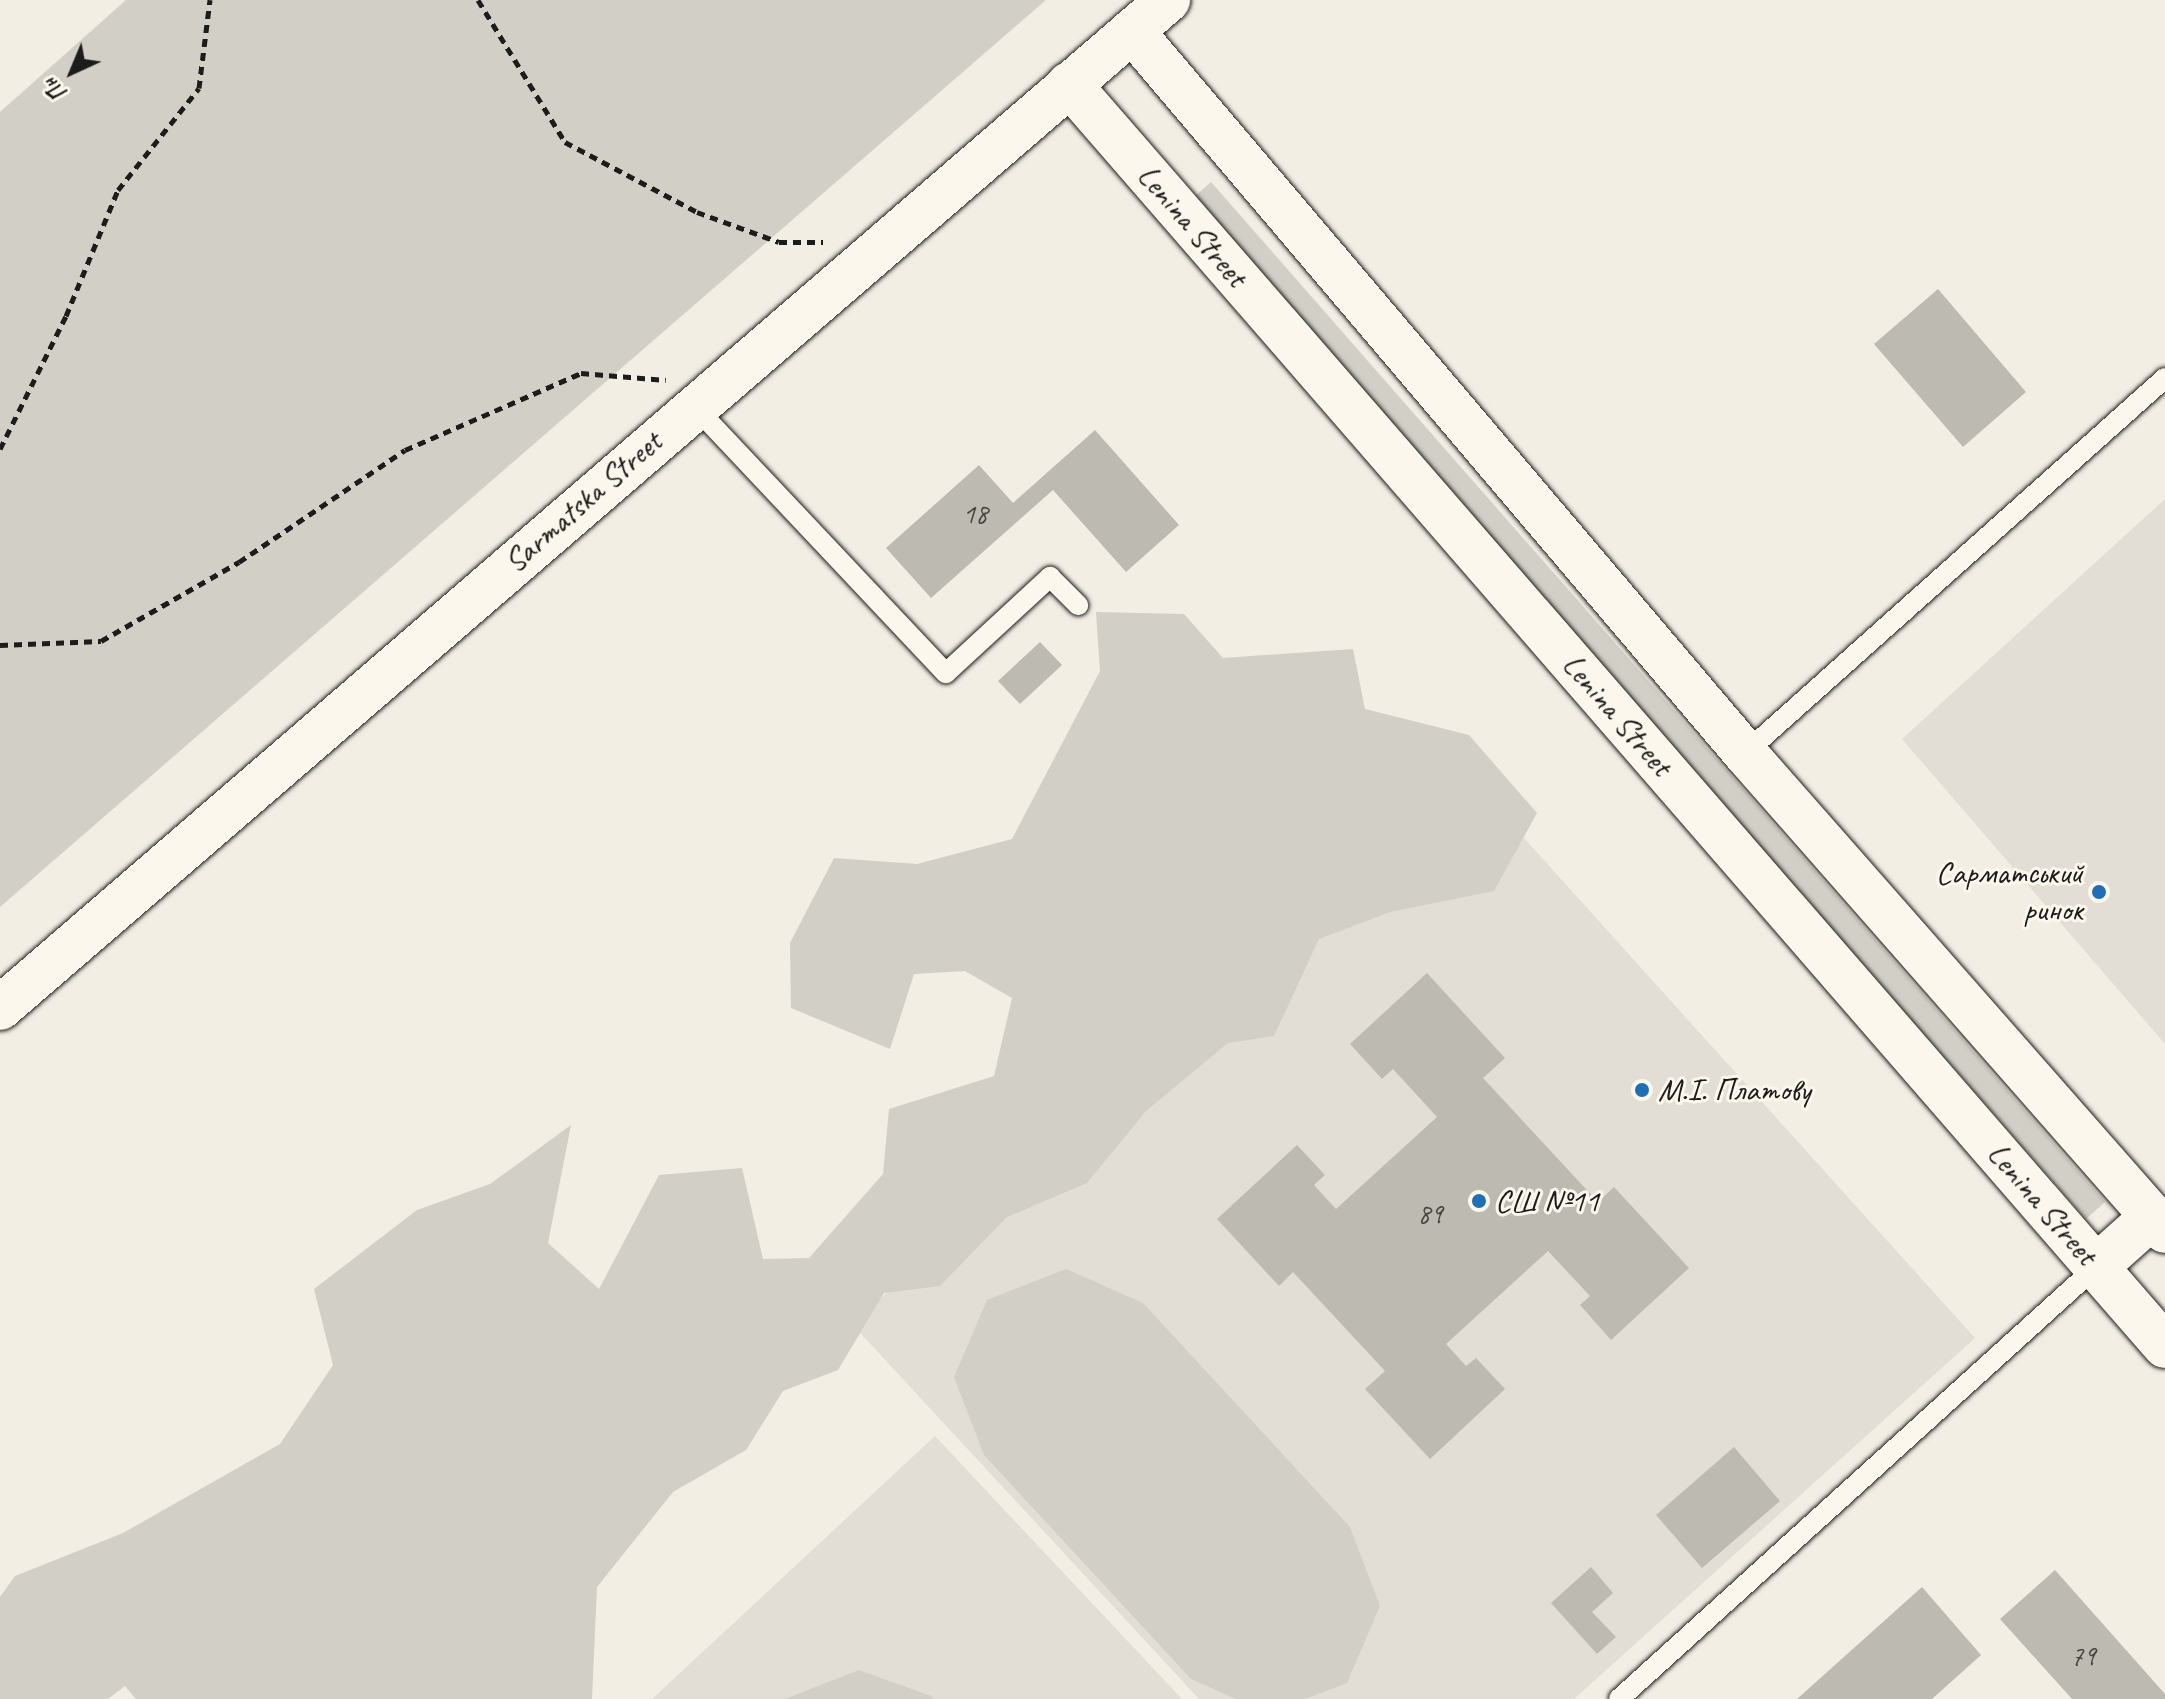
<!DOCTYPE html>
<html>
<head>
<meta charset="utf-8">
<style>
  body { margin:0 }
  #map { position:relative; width:2165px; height:1699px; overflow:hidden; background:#f2eee4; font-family:Caveat,sans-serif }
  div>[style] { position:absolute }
  .built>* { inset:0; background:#e2ded5 }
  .green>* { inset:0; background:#d2cfc6 }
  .building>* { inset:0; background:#bdbab1 }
  .path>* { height:5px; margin-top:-2.5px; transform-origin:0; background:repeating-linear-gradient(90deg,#1c1c1c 0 8px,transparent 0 14px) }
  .roads { filter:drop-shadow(0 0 2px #1c1c1c) drop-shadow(0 0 2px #1c1c1c) }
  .service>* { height:20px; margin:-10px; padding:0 10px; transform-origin:10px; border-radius:10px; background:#fbf7ec }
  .tertiary>* { height:44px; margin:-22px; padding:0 22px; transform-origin:22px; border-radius:22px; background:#fbf7ec }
  .dots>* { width:22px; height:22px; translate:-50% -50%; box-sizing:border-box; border:4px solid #fbf7ec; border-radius:50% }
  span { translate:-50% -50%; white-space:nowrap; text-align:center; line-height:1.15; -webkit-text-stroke:6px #fbf7ec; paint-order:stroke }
  .number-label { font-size:28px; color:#444441 }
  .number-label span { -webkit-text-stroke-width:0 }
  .street-label { font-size:32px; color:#1c1c1c }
  .poi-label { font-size:32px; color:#1c1c1c }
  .right { translate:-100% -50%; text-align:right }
  .left { translate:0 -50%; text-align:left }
  .north { position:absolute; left:32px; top:32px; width:80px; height:80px; -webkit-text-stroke:6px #fbf7ec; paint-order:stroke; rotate:224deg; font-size:22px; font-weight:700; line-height:32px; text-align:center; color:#1c1c1c }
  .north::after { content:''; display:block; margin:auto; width:28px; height:36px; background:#1c1c1c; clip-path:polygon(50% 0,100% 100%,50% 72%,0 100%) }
</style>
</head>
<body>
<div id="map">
  <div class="built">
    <i style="clip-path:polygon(2165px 499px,2165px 1044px,1902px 739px)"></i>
    <i style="clip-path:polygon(1514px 827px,1975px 1338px,1574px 1699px,1199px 1699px,851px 1323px,1410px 855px)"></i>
    <i style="clip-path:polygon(935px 1436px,1182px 1699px,652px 1699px)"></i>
  </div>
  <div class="green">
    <i style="clip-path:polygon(126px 0,1046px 0,0 907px,0 112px)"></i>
    <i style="clip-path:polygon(1211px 182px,2105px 1202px,2086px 1219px,1192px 199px)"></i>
    <i style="clip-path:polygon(1096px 612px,1184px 614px,1223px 658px,1353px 649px,1365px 709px,1469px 735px,1537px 813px,1494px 891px,1390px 912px,1319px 939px,1274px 1036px,1228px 1043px,1146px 1111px,1087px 1183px,1007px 1217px,940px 1286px,884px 1293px,838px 1370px,783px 1391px,746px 1450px,673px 1492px,597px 1587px,592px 1699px,136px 1699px,125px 1686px,108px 1699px,0 1699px,0 1597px,15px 1576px,123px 1533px,280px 1444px,333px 1365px,314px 1289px,417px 1210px,490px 1184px,571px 1125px,548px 1243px,599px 1289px,659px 1175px,742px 1168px,763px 1259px,809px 1258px,883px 1174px,889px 1109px,994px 1076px,1012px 998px,965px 971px,914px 974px,890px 1049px,791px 1008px,790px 943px,834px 858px,917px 864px,1012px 839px,1100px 671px)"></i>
    <i style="clip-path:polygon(1066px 1269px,1143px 1303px,1350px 1527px,1380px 1606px,1347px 1683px,1305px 1699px,1236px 1699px,1191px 1679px,984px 1455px,954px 1377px,987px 1300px)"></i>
    <i style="clip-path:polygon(859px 1670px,931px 1696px,934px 1699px,785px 1699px)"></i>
  </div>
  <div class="building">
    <i style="clip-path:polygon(1938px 289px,2026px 392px,1963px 447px,1874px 344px)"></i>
    <i style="clip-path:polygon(1095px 430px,1179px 525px,1126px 572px,1053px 490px,931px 598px,886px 548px,979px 465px,1013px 503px)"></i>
    <i style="clip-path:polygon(1040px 642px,1062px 665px,1020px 704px,998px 681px)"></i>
    <i style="clip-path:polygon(1427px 973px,1505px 1058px,1483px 1078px,1598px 1202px,1614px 1187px,1689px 1268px,1611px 1340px,1580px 1305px,1590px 1296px,1548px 1251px,1446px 1344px,1466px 1366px,1476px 1358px,1505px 1389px,1430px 1459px,1365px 1389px,1385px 1371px,1293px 1272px,1279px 1286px,1217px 1219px,1297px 1145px,1325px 1175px,1314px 1185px,1336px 1209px,1437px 1117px,1393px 1069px,1382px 1079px,1350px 1044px)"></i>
    <i style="clip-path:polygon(1734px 1447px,1780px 1501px,1702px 1568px,1656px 1515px)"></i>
    <i style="clip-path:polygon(1591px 1567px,1613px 1593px,1592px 1612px,1616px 1637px,1597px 1654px,1551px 1603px)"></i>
    <i style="clip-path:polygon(2055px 1570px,2165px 1694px,2165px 1699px,2072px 1699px,2000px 1619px)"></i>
    <i style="clip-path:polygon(1922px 1587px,1981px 1655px,1932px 1699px,1797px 1699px)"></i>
  </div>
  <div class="path">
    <i style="left:478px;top:0;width:167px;rotate:58.5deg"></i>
    <i style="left:565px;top:142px;width:149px;rotate:27.9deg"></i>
    <i style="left:697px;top:212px;width:87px;rotate:20.1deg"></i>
    <i style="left:779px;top:242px;width:44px"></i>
    <i style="left:0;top:449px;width:148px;rotate:-63.6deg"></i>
    <i style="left:66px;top:316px;width:136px;rotate:-67.6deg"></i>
    <i style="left:118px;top:190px;width:130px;rotate:-51.5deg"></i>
    <i style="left:199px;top:88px;width:89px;rotate:-82.9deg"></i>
    <i style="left:0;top:645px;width:101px;rotate:-2.3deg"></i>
    <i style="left:101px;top:641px;width:159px;rotate:-29.8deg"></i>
    <i style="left:239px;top:562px;width:200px;rotate:-34deg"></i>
    <i style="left:405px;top:450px;width:192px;rotate:-23.6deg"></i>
    <i style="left:581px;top:373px;width:85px;rotate:4.7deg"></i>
  </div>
  <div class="roads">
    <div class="service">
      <i style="left:694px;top:406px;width:367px;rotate:46.7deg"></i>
      <i style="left:946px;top:673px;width:142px;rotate:-42.7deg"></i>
      <i style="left:1050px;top:577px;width:40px;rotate:45deg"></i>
      <i style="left:1745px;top:753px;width:563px;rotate:-41.76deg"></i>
      <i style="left:1619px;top:1699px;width:644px;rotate:-42.17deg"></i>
    </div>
    <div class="tertiary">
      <i style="left:1132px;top:31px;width:947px;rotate:49.67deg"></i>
      <i style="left:1745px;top:753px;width:636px;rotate:48.7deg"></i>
      <i style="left:1069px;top:84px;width:1671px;rotate:49.03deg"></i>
      <i style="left:0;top:1008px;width:1543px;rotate:-40.79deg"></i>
      <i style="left:2096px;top:1267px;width:75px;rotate:-41.8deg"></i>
    </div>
  </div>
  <div class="dots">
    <i style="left:2099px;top:892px;background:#1f6fb2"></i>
    <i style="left:1642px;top:1090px;background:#1f6fb2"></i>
    <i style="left:1479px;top:1201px;background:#1f6fb2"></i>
  </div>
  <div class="number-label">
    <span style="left:975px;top:514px">18</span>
    <span style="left:1430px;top:1214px">89</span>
    <span style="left:2083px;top:1656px">79</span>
  </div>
  <div class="street-label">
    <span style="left:1192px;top:226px;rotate:49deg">Lenina Street</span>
    <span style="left:583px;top:502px;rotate:-41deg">Sarmatska Street</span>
    <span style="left:1617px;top:715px;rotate:49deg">Lenina Street</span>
    <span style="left:2042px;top:1204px;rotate:49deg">Lenina Street</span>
  </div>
  <div class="poi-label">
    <span class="right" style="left:2083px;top:892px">Сарматський<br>ринок</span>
    <span class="left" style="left:1658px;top:1090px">М.І. Платову</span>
    <span class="left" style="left:1495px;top:1201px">СШ №11</span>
  </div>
  <div class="north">Пн</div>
</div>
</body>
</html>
